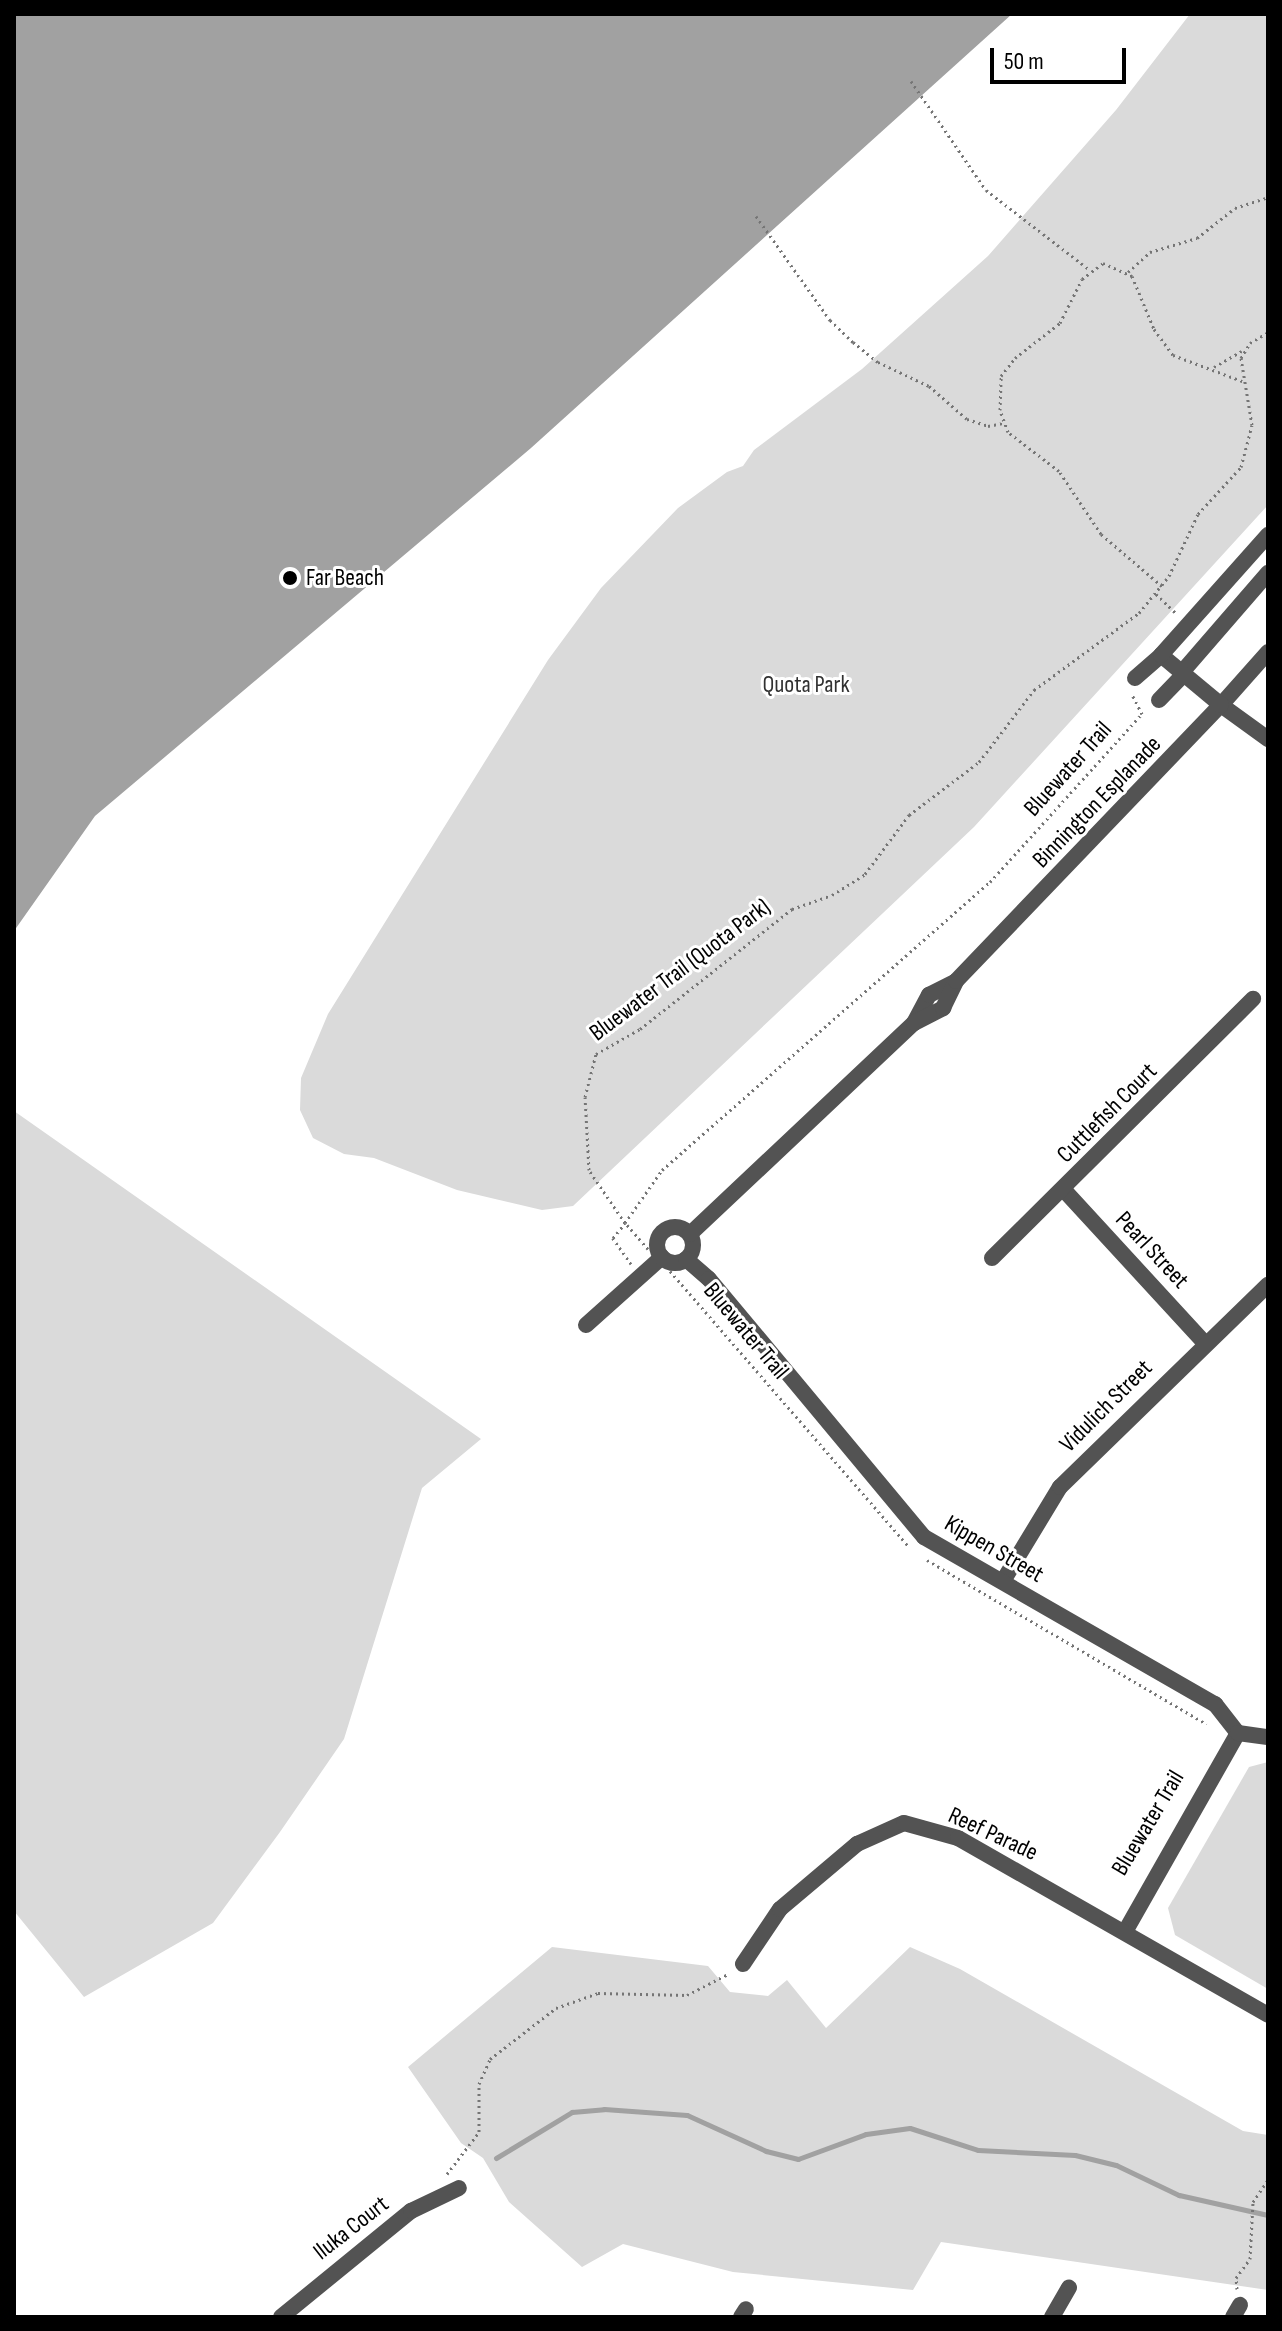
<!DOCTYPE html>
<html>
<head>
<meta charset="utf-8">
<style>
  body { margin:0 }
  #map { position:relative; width:1282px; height:2331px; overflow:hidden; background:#fff; font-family:"Sofia Sans Condensed",sans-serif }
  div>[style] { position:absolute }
  .green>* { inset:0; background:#dadada }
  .water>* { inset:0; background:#a1a1a1 }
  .stream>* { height:5px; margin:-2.5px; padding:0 2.5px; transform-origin:2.5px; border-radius:2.5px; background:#a1a1a1 }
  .path>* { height:3px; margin-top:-1.5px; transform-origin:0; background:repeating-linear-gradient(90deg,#757575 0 2px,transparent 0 6px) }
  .minor>* { height:16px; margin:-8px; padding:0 8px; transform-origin:8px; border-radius:8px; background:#535353 }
  .tertiary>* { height:16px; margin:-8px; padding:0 8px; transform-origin:8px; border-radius:8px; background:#535353 }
  .tertiary>.ring { margin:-8px; padding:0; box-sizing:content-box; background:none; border:16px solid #535353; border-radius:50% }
  .dots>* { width:22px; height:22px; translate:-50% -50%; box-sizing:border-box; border:4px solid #fff; border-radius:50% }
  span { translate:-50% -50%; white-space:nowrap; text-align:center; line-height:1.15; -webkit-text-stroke:6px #fff; paint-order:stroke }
  .poi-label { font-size:24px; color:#000 }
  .left { translate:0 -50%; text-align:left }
  .park-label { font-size:24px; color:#313131 }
  .street-label { font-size:24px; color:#000 }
  .frame { position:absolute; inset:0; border:16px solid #000; pointer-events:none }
  .scale { position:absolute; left:990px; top:48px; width:136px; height:36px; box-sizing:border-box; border:4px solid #000; border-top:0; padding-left:10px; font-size:24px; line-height:28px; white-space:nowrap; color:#000; -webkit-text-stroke:6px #fff; paint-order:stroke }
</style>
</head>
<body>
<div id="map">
  <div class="green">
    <i style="clip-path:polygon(1190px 14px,1268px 14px,1268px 505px,974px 827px,573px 1206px,542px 1210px,457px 1190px,374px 1158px,344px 1154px,313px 1138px,300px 1110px,301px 1078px,328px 1014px,548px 660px,601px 588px,678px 508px,727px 472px,743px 466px,754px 450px,862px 369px,988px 256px,1116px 110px)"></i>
    <i style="clip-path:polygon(14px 1111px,481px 1439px,422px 1488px,344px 1739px,280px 1832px,213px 1923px,84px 1997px,14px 1911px)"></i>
    <i style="clip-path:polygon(1268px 1762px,1268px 1989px,1175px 1935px,1168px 1908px,1249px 1767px)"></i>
    <i style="clip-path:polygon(552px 1947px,708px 1966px,730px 1992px,768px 1996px,787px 1980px,826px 2028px,910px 1947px,960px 1969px,1243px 2131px,1268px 2135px,1268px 2290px,941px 2242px,913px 2290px,733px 2272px,623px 2244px,582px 2267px,509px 2202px,483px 2158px,461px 2143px,408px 2067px)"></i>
  </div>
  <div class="water">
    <i style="clip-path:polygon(14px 14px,1012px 14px,531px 448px,95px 816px,14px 931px)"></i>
  </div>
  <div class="stream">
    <i style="left:496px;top:2158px;width:89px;rotate:-31.2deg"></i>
    <i style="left:572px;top:2112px;width:32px;rotate:-5deg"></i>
    <i style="left:604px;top:2109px;width:83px;rotate:4.1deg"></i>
    <i style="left:687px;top:2115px;width:87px;rotate:24.5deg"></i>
    <i style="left:766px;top:2151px;width:33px;rotate:14deg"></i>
    <i style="left:798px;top:2159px;width:72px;rotate:-20.2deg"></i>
    <i style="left:866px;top:2134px;width:44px;rotate:-7.8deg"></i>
    <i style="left:910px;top:2128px;width:71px;rotate:17.9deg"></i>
    <i style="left:978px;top:2150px;width:97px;rotate:3deg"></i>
    <i style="left:1075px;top:2155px;width:42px;rotate:13.7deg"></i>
    <i style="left:1116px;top:2165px;width:70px;rotate:25.5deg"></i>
    <i style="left:1179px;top:2195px;width:91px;rotate:12.7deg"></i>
  </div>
  <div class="path">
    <i style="left:911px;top:81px;width:132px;rotate:55.5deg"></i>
    <i style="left:986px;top:190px;width:131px;rotate:37.6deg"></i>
    <i style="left:756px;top:216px;width:128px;rotate:54.6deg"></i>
    <i style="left:830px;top:320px;width:32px;rotate:44deg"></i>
    <i style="left:853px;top:342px;width:32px;rotate:39deg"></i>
    <i style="left:878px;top:362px;width:56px;rotate:25.2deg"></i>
    <i style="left:929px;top:386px;width:50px;rotate:41deg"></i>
    <i style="left:967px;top:419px;width:22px;rotate:18deg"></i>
    <i style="left:988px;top:426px;width:15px;rotate:-11deg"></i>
    <i style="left:1128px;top:272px;width:30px;rotate:-42deg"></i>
    <i style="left:1150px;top:252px;width:49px;rotate:-16.6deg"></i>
    <i style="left:1197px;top:238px;width:48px;rotate:-38.3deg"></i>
    <i style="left:1235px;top:208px;width:35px;rotate:-18deg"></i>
    <i style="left:1214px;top:367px;width:32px;rotate:-30deg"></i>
    <i style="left:1162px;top:586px;width:80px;rotate:-139.6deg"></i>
    <i style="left:1101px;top:534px;width:76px;rotate:-123.7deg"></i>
    <i style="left:1059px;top:471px;width:64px;rotate:-142.6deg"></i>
    <i style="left:1008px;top:432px;width:23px;rotate:-110deg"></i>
    <i style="left:1000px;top:410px;width:34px;rotate:-88deg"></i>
    <i style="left:1001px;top:376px;width:23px;rotate:-52deg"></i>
    <i style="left:1015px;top:358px;width:57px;rotate:-37.9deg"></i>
    <i style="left:1060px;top:323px;width:49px;rotate:-63.4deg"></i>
    <i style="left:1082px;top:279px;width:26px;rotate:-37deg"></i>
    <i style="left:1103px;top:263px;width:32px;rotate:24deg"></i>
    <i style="left:1132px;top:276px;width:57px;rotate:67.5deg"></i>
    <i style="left:1154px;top:329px;width:32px;rotate:54deg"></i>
    <i style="left:1173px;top:355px;width:74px;rotate:20.6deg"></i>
    <i style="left:1156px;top:594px;width:28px;rotate:44deg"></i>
    <i style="left:648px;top:1249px;width:35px;rotate:-131deg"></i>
    <i style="left:625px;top:1223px;width:65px;rotate:-55.1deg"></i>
    <i style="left:662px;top:1170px;width:436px;rotate:-41.3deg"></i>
    <i style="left:990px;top:882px;width:227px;rotate:-47.9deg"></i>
    <i style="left:1142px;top:714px;width:22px;rotate:-117deg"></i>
    <i style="left:631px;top:1264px;width:32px;rotate:-125deg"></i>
    <i style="left:613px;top:1238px;width:19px;rotate:-51deg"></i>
    <i style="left:625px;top:1223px;width:64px;rotate:-124.2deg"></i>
    <i style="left:589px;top:1170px;width:73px;rotate:-93.1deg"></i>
    <i style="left:585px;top:1097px;width:44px;rotate:-75.7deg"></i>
    <i style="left:596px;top:1054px;width:51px;rotate:-29.6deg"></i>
    <i style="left:640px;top:1029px;width:194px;rotate:-38.3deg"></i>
    <i style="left:792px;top:909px;width:42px;rotate:-19.3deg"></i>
    <i style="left:832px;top:895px;width:39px;rotate:-32deg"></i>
    <i style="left:865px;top:874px;width:74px;rotate:-53.3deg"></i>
    <i style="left:909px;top:815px;width:88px;rotate:-37.1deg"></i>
    <i style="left:979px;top:762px;width:91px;rotate:-52.6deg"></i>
    <i style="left:1034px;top:690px;width:130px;rotate:-36.3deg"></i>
    <i style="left:1139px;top:613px;width:48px;rotate:-51deg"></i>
    <i style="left:1169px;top:576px;width:68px;rotate:-64.9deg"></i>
    <i style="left:1198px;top:514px;width:64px;rotate:-47.5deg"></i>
    <i style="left:1241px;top:467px;width:43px;rotate:-75.3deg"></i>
    <i style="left:1252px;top:425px;width:68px;rotate:-99.3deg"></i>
    <i style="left:1241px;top:358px;width:17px;rotate:-59deg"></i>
    <i style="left:1250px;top:343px;width:21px;rotate:-31deg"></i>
    <i style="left:670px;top:1271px;width:364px;rotate:49.1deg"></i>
    <i style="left:927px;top:1560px;width:324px;rotate:30.4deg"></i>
    <i style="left:447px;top:2174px;width:53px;rotate:-52.7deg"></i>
    <i style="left:479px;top:2132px;width:48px;rotate:-90deg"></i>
    <i style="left:479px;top:2084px;width:27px;rotate:-66deg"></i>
    <i style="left:490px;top:2059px;width:83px;rotate:-37.7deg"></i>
    <i style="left:556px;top:2008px;width:45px;rotate:-19.7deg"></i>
    <i style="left:598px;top:1993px;width:89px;rotate:1.3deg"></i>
    <i style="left:687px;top:1995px;width:46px;rotate:-27.1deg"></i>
    <i style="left:1237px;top:2289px;width:11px;rotate:-95deg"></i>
    <i style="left:1236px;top:2278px;width:24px;rotate:-54deg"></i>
    <i style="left:1250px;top:2259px;width:57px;rotate:-87deg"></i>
    <i style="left:1253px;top:2202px;width:27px;rotate:-56deg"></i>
  </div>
  <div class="minor">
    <i style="left:1268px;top:652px;width:71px;rotate:131.6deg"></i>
    <i style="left:1221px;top:705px;width:58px;rotate:35.9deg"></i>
    <i style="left:1135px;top:678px;width:35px;rotate:-41deg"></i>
    <i style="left:1159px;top:700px;width:37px;rotate:-46deg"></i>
    <i style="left:1064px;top:1190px;width:207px;rotate:47.4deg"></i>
    <i style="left:992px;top:1258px;width:368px;rotate:-44.8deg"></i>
    <i style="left:586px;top:1325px;width:102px;rotate:-41.8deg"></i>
    <i style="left:1003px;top:1581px;width:110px;rotate:-58.8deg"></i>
    <i style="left:1060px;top:1487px;width:290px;rotate:-44.2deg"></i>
    <i style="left:1126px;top:1930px;width:227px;rotate:-60.4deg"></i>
    <i style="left:743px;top:1964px;width:66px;rotate:-56.1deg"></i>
    <i style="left:780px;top:1909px;width:101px;rotate:-40.2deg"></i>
    <i style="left:857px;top:1844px;width:51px;rotate:-24.1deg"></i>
    <i style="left:904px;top:1823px;width:56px;rotate:15.5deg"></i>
    <i style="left:958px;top:1838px;width:357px;rotate:29.7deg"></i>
    <i style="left:281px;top:2317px;width:168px;rotate:-39.2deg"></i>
    <i style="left:411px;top:2211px;width:53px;rotate:-25.6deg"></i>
    <i style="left:741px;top:2317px;width:9px;rotate:-58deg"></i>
    <i style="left:1052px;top:2317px;width:34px;rotate:-60deg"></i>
    <i style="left:1233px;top:2317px;width:14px;rotate:-60deg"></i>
  </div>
  <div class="tertiary">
    <i style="left:1183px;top:671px;width:130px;rotate:-49.1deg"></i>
    <i style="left:914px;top:1023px;width:32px;rotate:-62deg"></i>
    <i style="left:929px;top:995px;width:29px;rotate:-27deg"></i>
    <i class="ring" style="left:657px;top:1227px;width:20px;height:20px"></i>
    <i style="left:690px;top:1234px;width:308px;rotate:-43.3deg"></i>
    <i style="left:914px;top:1023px;width:33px;rotate:-27deg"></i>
    <i style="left:943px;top:1008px;width:30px;rotate:-64deg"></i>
    <i style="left:956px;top:981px;width:383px;rotate:-46.2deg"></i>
    <i style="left:1221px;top:705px;width:78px;rotate:-140.2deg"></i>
    <i style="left:1161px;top:655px;width:161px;rotate:-48.3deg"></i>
    <i style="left:686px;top:1259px;width:30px;rotate:41deg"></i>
    <i style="left:709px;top:1279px;width:336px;rotate:50.2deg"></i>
    <i style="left:924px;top:1537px;width:336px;rotate:29.9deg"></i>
    <i style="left:1215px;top:1704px;width:37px;rotate:52deg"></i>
    <i style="left:1238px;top:1733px;width:30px;rotate:8deg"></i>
  </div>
  <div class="dots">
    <i style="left:290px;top:578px;background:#000"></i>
  </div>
  <div class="poi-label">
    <span class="left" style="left:306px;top:578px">Far Beach</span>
  </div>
  <div class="park-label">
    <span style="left:806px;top:685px">Quota Park</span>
  </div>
  <div class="street-label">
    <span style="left:1068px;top:769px;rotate:-48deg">Bluewater Trail</span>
    <span style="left:1097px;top:802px;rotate:-46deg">Binnington Esplanade</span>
    <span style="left:680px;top:970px;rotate:-37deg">Bluewater Trail (Quota Park)</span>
    <span style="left:1107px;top:1113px;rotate:-45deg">Cuttlefish Court</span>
    <span style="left:1152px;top:1250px;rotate:47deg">Pearl Street</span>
    <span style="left:746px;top:1331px;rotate:50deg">Bluewater Trail</span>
    <span style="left:1106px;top:1406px;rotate:-45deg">Vidulich Street</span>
    <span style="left:994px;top:1549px;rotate:30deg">Kippen Street</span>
    <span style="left:1148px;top:1823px;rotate:-59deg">Bluewater Trail</span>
    <span style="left:993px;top:1834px;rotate:25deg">Reef Parade</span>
    <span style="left:351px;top:2228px;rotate:-38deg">Iluka Court</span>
  </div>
  <div class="frame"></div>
  <div class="scale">50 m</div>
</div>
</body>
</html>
